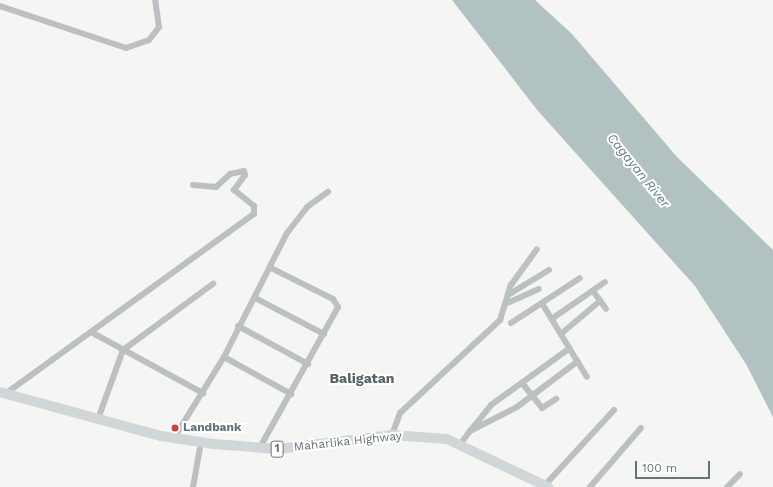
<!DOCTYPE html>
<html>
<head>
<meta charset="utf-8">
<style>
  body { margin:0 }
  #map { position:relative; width:773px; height:487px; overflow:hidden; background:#f5f5f3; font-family:"Work Sans",sans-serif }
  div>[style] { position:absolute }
  .water>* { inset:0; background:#b2c1c1 }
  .minor>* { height:6px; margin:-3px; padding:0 3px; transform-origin:3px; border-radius:3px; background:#bbc0c2 }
  .trunk>* { height:10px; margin:-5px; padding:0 5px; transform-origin:5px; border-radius:5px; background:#d1d6d8 }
  .dots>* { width:11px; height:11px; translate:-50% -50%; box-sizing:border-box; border:2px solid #fff; border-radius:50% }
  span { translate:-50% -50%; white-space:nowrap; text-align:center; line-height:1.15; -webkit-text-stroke:4px #fff; paint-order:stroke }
  .shield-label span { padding:1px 3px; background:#fff; border:1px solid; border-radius:3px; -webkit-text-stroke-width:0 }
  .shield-label { font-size:11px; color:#64757a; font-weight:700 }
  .poi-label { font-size:12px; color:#64757a; font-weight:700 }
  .left { translate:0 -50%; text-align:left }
  .street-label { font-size:12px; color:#64757a }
  .water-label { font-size:13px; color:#647b7c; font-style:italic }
  .quarter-label { font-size:14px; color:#556266; font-weight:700 }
  .scale { position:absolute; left:635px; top:461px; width:75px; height:18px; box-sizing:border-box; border:2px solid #64757a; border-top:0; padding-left:5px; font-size:12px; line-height:14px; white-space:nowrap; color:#64757a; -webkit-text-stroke:3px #fff; paint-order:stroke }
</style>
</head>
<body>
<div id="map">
  <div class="water">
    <i style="clip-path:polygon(452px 0,535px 0,572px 34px,677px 157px,773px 250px,773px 417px,746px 364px,695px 286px,538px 111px)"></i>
  </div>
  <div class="minor">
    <i style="left:0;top:6px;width:133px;rotate:18.4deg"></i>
    <i style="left:126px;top:48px;width:24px;rotate:-19deg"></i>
    <i style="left:149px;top:40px;width:16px;rotate:-52deg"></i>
    <i style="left:159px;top:27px;width:27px;rotate:-98deg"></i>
    <i style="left:593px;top:291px;width:22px;rotate:54deg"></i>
    <i style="left:508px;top:295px;width:48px;rotate:-31.4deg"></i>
    <i style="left:255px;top:298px;width:78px;rotate:27.6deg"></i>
    <i style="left:505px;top:304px;width:37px;rotate:-24deg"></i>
    <i style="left:543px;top:305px;width:84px;rotate:58.6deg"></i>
    <i style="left:553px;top:318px;width:63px;rotate:-34.7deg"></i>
    <i style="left:511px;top:323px;width:82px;rotate:-33.1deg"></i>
    <i style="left:238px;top:326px;width:80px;rotate:28.5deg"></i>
    <i style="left:91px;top:332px;width:128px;rotate:28.6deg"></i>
    <i style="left:562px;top:333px;width:50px;rotate:-40.1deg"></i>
    <i style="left:224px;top:357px;width:77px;rotate:28.9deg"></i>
    <i style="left:522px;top:383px;width:32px;rotate:51deg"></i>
    <i style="left:542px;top:408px;width:17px;rotate:-33deg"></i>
    <i style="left:5px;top:394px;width:307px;rotate:-35.9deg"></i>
    <i style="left:254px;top:214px;width:8px;rotate:-90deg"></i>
    <i style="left:254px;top:206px;width:26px;rotate:-141deg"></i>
    <i style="left:234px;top:190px;width:19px;rotate:-54deg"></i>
    <i style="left:245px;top:175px;width:4px;rotate:-104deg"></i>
    <i style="left:244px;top:171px;width:14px;rotate:168deg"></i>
    <i style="left:230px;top:174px;width:19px;rotate:137deg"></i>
    <i style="left:216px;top:187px;width:23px;rotate:-175deg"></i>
    <i style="left:98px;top:419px;width:73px;rotate:-70.1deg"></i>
    <i style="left:123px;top:350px;width:112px;rotate:-36.3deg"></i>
    <i style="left:471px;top:430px;width:32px;rotate:-51deg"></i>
    <i style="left:491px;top:405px;width:97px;rotate:-35.8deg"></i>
    <i style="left:392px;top:435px;width:23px;rotate:-70deg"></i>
    <i style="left:400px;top:413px;width:137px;rotate:-42.9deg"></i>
    <i style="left:500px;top:320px;width:37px;rotate:-73deg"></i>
    <i style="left:511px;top:285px;width:44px;rotate:-54.2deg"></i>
    <i style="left:174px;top:438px;width:95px;rotate:-58.3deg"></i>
    <i style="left:224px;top:357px;width:139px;rotate:-63.1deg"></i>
    <i style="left:287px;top:233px;width:33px;rotate:-52deg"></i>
    <i style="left:307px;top:207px;width:26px;rotate:-36deg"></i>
    <i style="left:461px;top:443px;width:15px;rotate:-53deg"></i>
    <i style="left:470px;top:431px;width:53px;rotate:-27.1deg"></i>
    <i style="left:517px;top:407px;width:76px;rotate:-37deg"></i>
    <i style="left:259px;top:449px;width:162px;rotate:-60.9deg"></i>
    <i style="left:338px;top:307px;width:9px;rotate:-122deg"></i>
    <i style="left:333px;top:299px;width:69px;rotate:-153.4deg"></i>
    <i style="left:545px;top:485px;width:102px;rotate:-47.4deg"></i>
    <i style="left:193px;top:487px;width:46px;rotate:-79.9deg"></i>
    <i style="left:590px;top:487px;width:78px;rotate:-49.2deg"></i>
    <i style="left:727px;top:487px;width:18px;rotate:-45deg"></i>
  </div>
  <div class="trunk">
    <i style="left:0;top:392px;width:167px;rotate:15.3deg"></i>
    <i style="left:161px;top:436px;width:53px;rotate:8.7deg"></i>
    <i style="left:213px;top:444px;width:65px;rotate:4.4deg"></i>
    <i style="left:278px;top:449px;width:115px;rotate:-7deg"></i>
    <i style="left:392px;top:435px;width:55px;rotate:4.2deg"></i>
    <i style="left:447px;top:439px;width:112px;rotate:25.4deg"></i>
  </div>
  <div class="dots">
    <i style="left:175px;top:428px;background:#ce3d3a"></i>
  </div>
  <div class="shield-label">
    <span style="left:277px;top:449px">1</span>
  </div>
  <div class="poi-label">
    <span class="left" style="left:183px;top:428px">Landbank</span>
  </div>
  <div class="street-label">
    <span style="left:348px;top:442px;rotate:-6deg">Maharlika Highway</span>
  </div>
  <div class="water-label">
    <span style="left:638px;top:171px;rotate:51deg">Cagayan River</span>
  </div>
  <div class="quarter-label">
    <span style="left:362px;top:378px">Baligatan</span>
  </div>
  <div class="scale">100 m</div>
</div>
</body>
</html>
